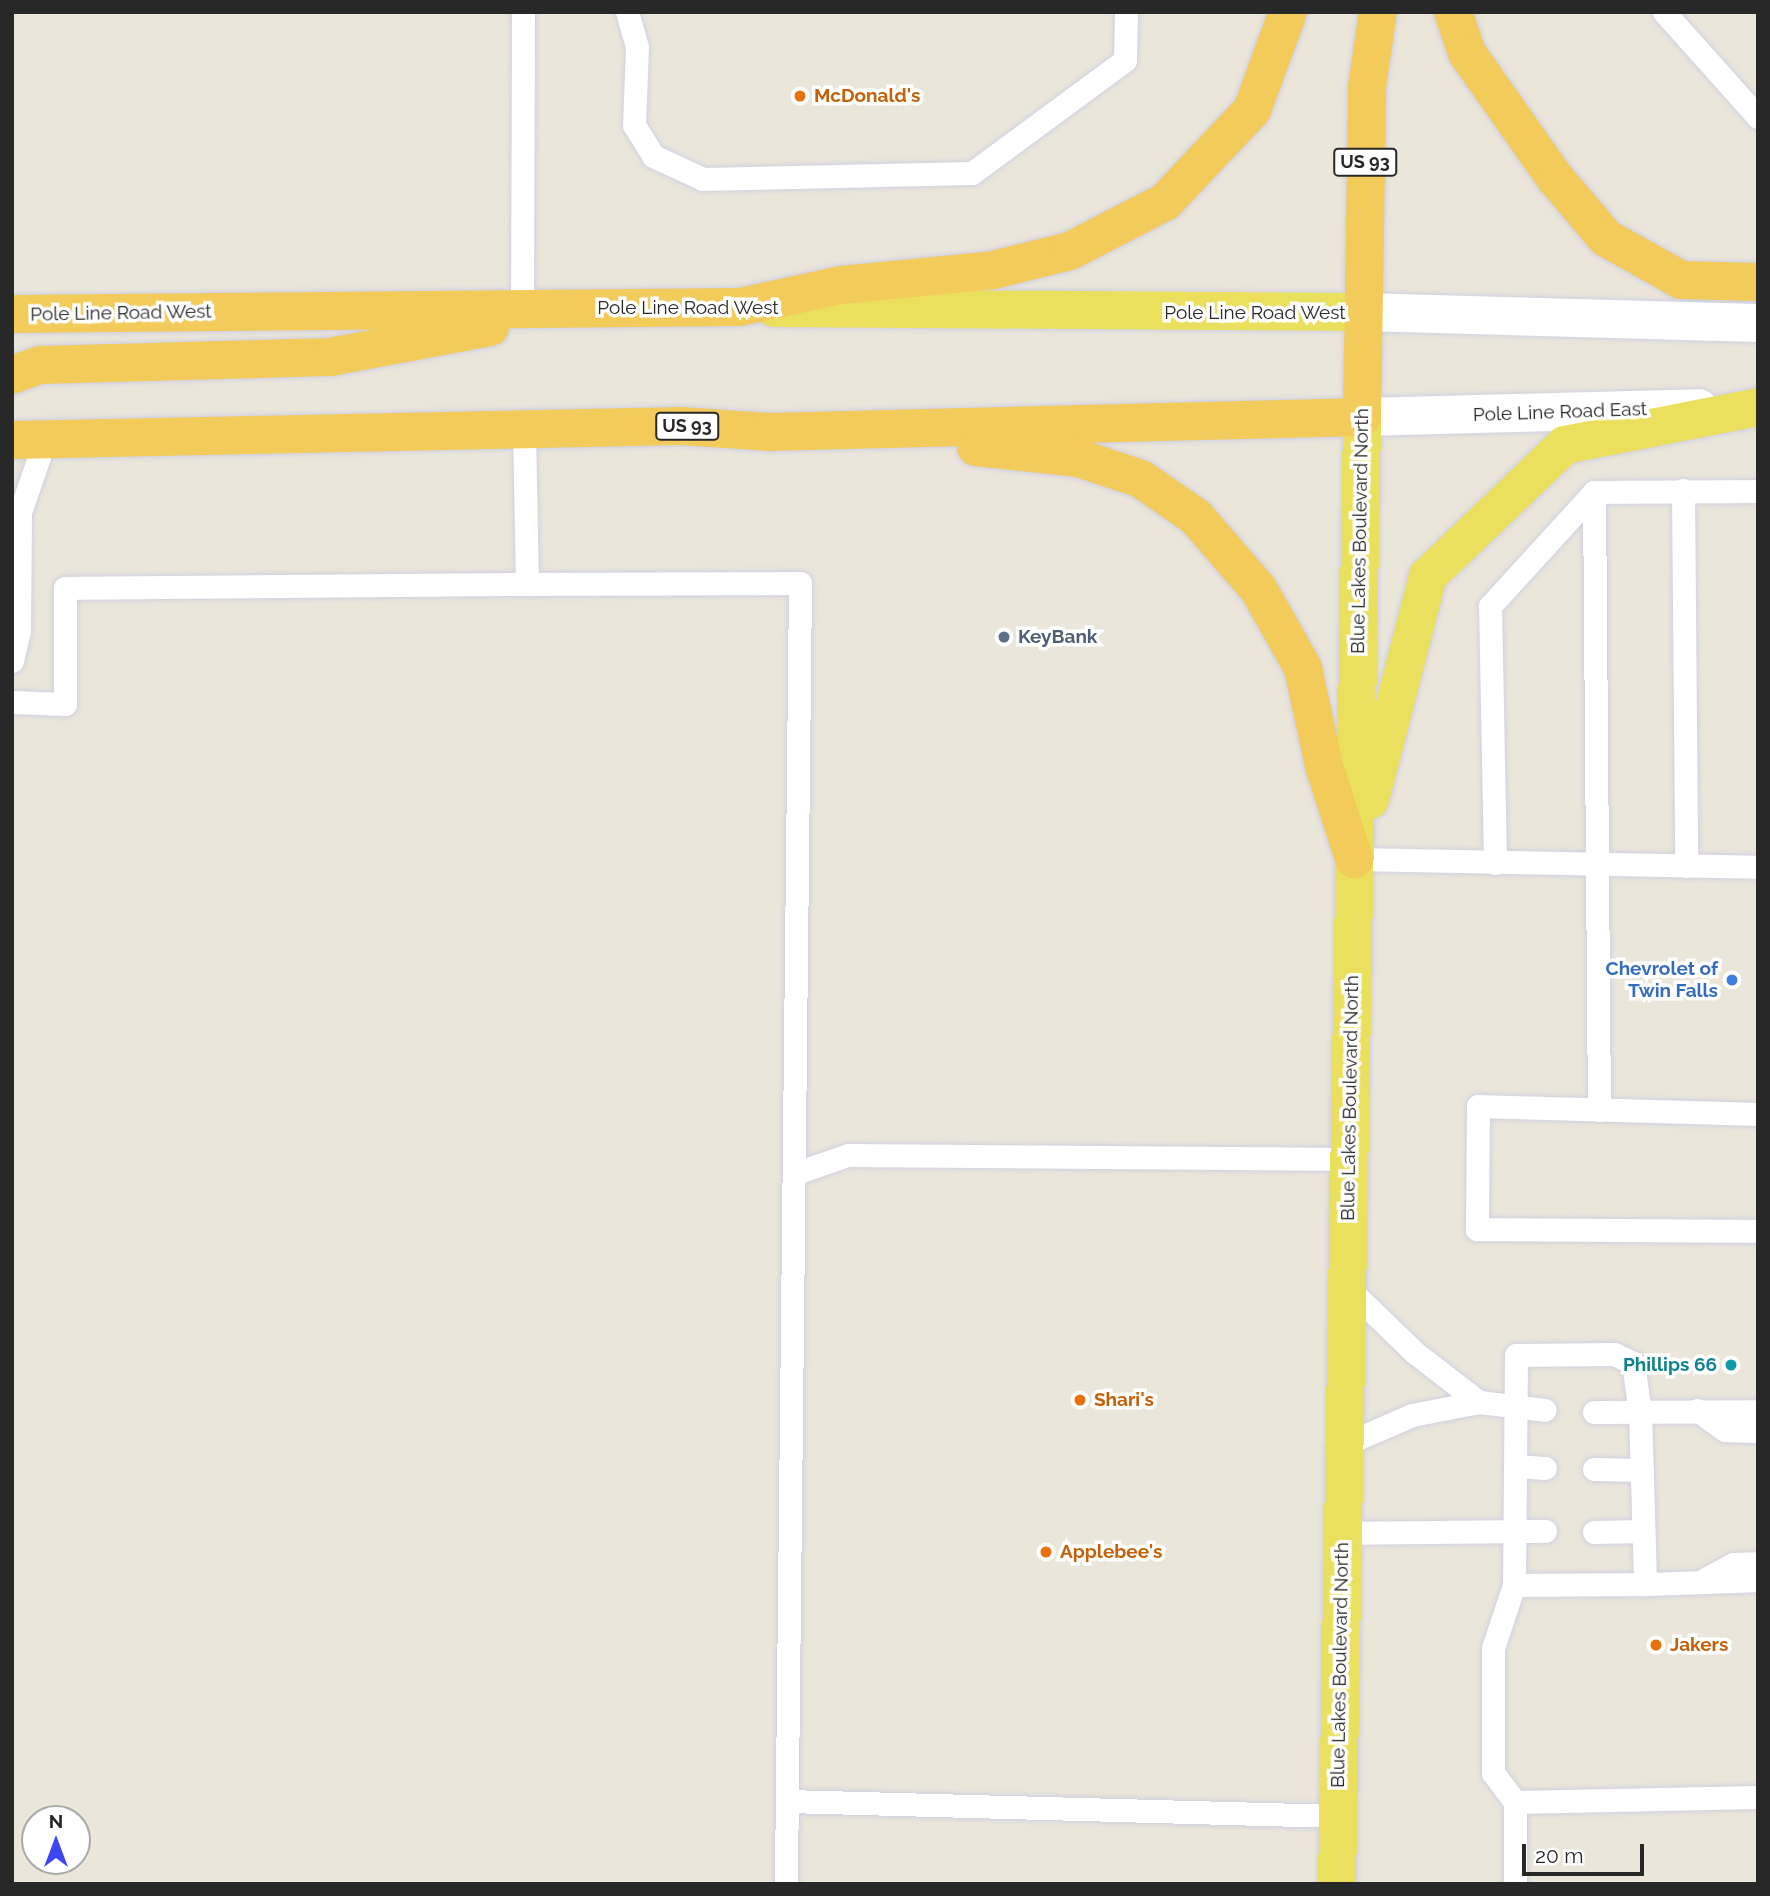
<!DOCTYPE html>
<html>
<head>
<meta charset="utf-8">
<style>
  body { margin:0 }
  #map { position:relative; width:1770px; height:1896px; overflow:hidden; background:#eae6da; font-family:Raleway,sans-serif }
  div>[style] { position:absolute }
  .roads { filter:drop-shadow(0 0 2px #d0d0e1) drop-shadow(0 0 2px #d0d0e1) }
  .service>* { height:23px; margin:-11.5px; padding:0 11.5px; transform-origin:11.5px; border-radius:11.5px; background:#fff }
  .secondary>* { height:38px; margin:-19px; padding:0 19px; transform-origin:19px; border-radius:19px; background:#fff }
  .primary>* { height:38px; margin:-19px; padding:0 19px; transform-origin:19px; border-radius:19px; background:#ebe05e }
  .trunk>* { height:38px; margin:-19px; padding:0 19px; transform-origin:19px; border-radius:19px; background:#f2cb5a }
  .dots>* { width:19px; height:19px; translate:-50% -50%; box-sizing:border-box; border:4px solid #fff; border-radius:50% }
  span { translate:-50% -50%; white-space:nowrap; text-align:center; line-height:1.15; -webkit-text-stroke:7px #fff; paint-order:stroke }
  .shield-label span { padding:2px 5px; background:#fff; border:2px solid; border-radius:5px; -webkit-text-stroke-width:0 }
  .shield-label { font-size:18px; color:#282828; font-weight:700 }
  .food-label { font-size:19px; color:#c56008; font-weight:700 }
  .left { translate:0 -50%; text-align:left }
  .street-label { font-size:19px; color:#282828 }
  .service-label { font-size:19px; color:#4e5e75; font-weight:700 }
  .shop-label { font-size:19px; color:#366cbe; font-weight:700 }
  .right { translate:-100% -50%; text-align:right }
  .culture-label { font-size:19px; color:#0d838f; font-weight:700 }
  .frame { position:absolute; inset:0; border:14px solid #282828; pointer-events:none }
  .north { position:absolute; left:21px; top:1805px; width:70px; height:70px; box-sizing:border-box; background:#fff; border:2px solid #a9a9a9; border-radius:50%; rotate:0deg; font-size:19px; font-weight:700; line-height:28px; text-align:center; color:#282828 }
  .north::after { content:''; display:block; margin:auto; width:24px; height:32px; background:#3f45f3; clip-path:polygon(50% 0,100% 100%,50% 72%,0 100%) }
  .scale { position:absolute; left:1522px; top:1844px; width:122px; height:32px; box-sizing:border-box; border:4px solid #282828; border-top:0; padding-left:9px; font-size:21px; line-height:24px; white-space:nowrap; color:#282828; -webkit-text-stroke:5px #fff; paint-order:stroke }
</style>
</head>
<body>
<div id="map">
  <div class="roads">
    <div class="service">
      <i style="left:627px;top:12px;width:36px;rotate:74deg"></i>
      <i style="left:637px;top:47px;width:78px;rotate:92.2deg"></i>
      <i style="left:634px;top:125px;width:36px;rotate:58deg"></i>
      <i style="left:653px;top:156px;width:55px;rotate:24.7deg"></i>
      <i style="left:703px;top:179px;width:269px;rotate:-1.3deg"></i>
      <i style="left:972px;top:173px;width:190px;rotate:-36.4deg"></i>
      <i style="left:1125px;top:60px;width:48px;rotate:-88.8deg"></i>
      <i style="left:1664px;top:12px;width:141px;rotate:48.2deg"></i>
      <i style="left:522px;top:309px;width:297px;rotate:-89.8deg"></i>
      <i style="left:524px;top:430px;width:154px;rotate:88.9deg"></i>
      <i style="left:527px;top:584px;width:273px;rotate:-0.2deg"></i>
      <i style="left:800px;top:583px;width:1301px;rotate:90.62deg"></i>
      <i style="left:1683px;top:490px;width:376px;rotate:89.5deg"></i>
      <i style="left:1594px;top:492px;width:618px;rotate:89.54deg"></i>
      <i style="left:12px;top:661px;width:32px;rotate:-77deg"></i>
      <i style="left:19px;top:630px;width:118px;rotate:-89.5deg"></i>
      <i style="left:20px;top:512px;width:76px;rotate:-70.9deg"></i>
      <i style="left:12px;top:702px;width:53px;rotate:2.2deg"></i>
      <i style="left:65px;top:704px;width:116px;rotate:-90deg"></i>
      <i style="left:65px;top:588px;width:462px;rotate:-0.5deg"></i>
      <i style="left:1354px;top:859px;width:404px;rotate:1.1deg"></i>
      <i style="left:1495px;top:863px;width:257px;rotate:-91.1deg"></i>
      <i style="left:1490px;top:606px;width:154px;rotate:-47.6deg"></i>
      <i style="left:1594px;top:492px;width:164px;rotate:-0.3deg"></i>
      <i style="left:1758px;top:1114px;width:280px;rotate:-178.4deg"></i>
      <i style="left:1478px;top:1106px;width:123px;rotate:90.5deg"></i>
      <i style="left:1477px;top:1229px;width:281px;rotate:0.4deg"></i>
      <i style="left:796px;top:1173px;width:55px;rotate:-19.1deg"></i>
      <i style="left:848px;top:1155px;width:501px;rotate:0.46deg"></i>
      <i style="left:1346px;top:1286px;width:95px;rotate:44.1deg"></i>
      <i style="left:1414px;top:1352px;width:82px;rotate:37.6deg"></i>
      <i style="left:1697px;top:1410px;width:34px;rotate:36deg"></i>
      <i style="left:1725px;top:1430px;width:33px;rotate:2deg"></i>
      <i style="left:1594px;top:1412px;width:164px;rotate:-0.3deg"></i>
      <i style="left:1343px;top:1445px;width:75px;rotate:-23.5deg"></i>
      <i style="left:1412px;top:1415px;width:68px;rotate:-11deg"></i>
      <i style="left:1479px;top:1402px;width:66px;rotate:6.9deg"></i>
      <i style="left:1515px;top:1466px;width:30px;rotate:4deg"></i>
      <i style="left:1594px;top:1469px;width:48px;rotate:1.2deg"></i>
      <i style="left:1594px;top:1532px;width:48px;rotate:-1.2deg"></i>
      <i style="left:1342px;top:1533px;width:203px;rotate:-0.6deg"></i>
      <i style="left:1707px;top:1578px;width:30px;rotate:-28deg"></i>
      <i style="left:1733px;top:1564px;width:25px;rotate:-2deg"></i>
      <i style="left:1514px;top:1585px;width:230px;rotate:-89.5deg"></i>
      <i style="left:1516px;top:1355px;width:98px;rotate:-0.6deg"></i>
      <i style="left:1614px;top:1354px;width:21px;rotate:25deg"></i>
      <i style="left:1633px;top:1363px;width:49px;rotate:81.9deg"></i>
      <i style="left:1640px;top:1412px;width:172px;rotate:88.3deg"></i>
      <i style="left:1645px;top:1584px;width:113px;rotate:-2deg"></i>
      <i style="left:787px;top:1801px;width:550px;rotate:1.56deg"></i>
      <i style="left:1515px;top:1802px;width:243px;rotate:-1.2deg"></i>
      <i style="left:1515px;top:1884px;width:82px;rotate:-90deg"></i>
      <i style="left:1515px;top:1802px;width:36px;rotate:-127deg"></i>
      <i style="left:1493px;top:1773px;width:125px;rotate:-90deg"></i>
      <i style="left:1493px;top:1648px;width:66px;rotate:-71.6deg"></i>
      <i style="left:1514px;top:1585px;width:131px;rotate:-0.4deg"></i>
    </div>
    <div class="secondary">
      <i style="left:1363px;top:312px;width:395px;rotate:1.6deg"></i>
      <i style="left:1362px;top:417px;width:337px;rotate:-1.5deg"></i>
    </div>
    <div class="primary">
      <i style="left:774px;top:308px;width:589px;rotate:0.39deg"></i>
      <i style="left:1370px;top:800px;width:231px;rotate:-75.5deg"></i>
      <i style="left:1428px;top:576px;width:190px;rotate:-43.7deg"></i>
      <i style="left:1565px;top:445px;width:197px;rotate:-11.1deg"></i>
      <i style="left:1337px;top:1884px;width:1467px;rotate:-89.02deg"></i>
    </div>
    <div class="trunk">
      <i style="left:1453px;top:12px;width:43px;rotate:71.1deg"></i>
      <i style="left:1467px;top:53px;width:153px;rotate:54.9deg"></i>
      <i style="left:1555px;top:178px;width:79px;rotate:49.6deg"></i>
      <i style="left:1606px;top:238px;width:86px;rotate:29.2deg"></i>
      <i style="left:1681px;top:280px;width:77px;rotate:1.5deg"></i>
      <i style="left:12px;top:314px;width:728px;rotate:-0.55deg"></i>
      <i style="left:740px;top:307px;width:103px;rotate:-12.3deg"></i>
      <i style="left:841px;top:285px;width:153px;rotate:-5.6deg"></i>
      <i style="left:993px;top:270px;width:79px;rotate:-13.9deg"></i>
      <i style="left:1070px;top:251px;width:107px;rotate:-27.3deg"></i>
      <i style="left:1165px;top:202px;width:127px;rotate:-46.6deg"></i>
      <i style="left:1252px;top:110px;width:104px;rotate:-69.8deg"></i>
      <i style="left:12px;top:375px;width:30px;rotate:-20deg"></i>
      <i style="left:40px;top:365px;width:290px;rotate:-1.6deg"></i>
      <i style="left:330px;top:357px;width:163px;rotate:-10.6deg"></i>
      <i style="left:12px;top:440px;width:669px;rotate:-1.2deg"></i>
      <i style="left:681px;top:426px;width:87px;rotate:3.9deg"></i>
      <i style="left:768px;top:432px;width:594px;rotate:-1.45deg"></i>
      <i style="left:1362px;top:417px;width:330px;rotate:-89.1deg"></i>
      <i style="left:1367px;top:87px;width:76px;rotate:-81.7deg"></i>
      <i style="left:976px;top:447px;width:103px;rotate:6.2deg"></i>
      <i style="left:1078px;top:458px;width:66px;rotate:18.4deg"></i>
      <i style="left:1141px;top:479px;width:67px;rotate:34.6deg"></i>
      <i style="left:1196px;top:517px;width:96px;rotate:49.2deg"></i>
      <i style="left:1259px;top:590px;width:90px;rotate:60.6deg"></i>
      <i style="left:1303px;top:668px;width:100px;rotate:77.9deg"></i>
      <i style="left:1324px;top:766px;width:98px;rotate:72.1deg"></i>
    </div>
  </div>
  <div class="dots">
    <i style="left:800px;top:96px;background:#e8710a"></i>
    <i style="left:1004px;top:637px;background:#5c6f8a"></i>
    <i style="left:1732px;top:980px;background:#3f7fe0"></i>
    <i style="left:1731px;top:1365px;background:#0f9aa8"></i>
    <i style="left:1080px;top:1400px;background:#e8710a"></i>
    <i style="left:1046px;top:1552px;background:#e8710a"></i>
    <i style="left:1656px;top:1645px;background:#e8710a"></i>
  </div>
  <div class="shield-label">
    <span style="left:1365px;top:162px">US 93</span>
    <span style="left:687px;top:426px">US 93</span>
  </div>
  <div class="food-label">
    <span class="left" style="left:814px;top:96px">McDonald's</span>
    <span class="left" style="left:1094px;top:1400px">Shari's</span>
    <span class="left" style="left:1060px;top:1552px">Applebee's</span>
    <span class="left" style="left:1670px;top:1645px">Jakers</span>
  </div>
  <div class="street-label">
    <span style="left:688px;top:308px">Pole Line Road West</span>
    <span style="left:121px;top:313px;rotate:-1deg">Pole Line Road West</span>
    <span style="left:1255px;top:313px">Pole Line Road West</span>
    <span style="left:1560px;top:412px;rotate:-2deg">Pole Line Road East</span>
    <span style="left:1360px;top:531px;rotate:-89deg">Blue Lakes Boulevard North</span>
    <span style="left:1350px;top:1098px;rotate:-89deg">Blue Lakes Boulevard North</span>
    <span style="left:1340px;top:1665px;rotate:-89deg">Blue Lakes Boulevard North</span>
  </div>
  <div class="service-label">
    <span class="left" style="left:1018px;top:637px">KeyBank</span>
  </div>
  <div class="shop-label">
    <span class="right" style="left:1718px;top:980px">Chevrolet of<br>Twin Falls</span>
  </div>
  <div class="culture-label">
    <span class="right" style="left:1717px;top:1365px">Phillips 66</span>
  </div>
  <div class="frame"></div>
  <div class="north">N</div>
  <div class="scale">20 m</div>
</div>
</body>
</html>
